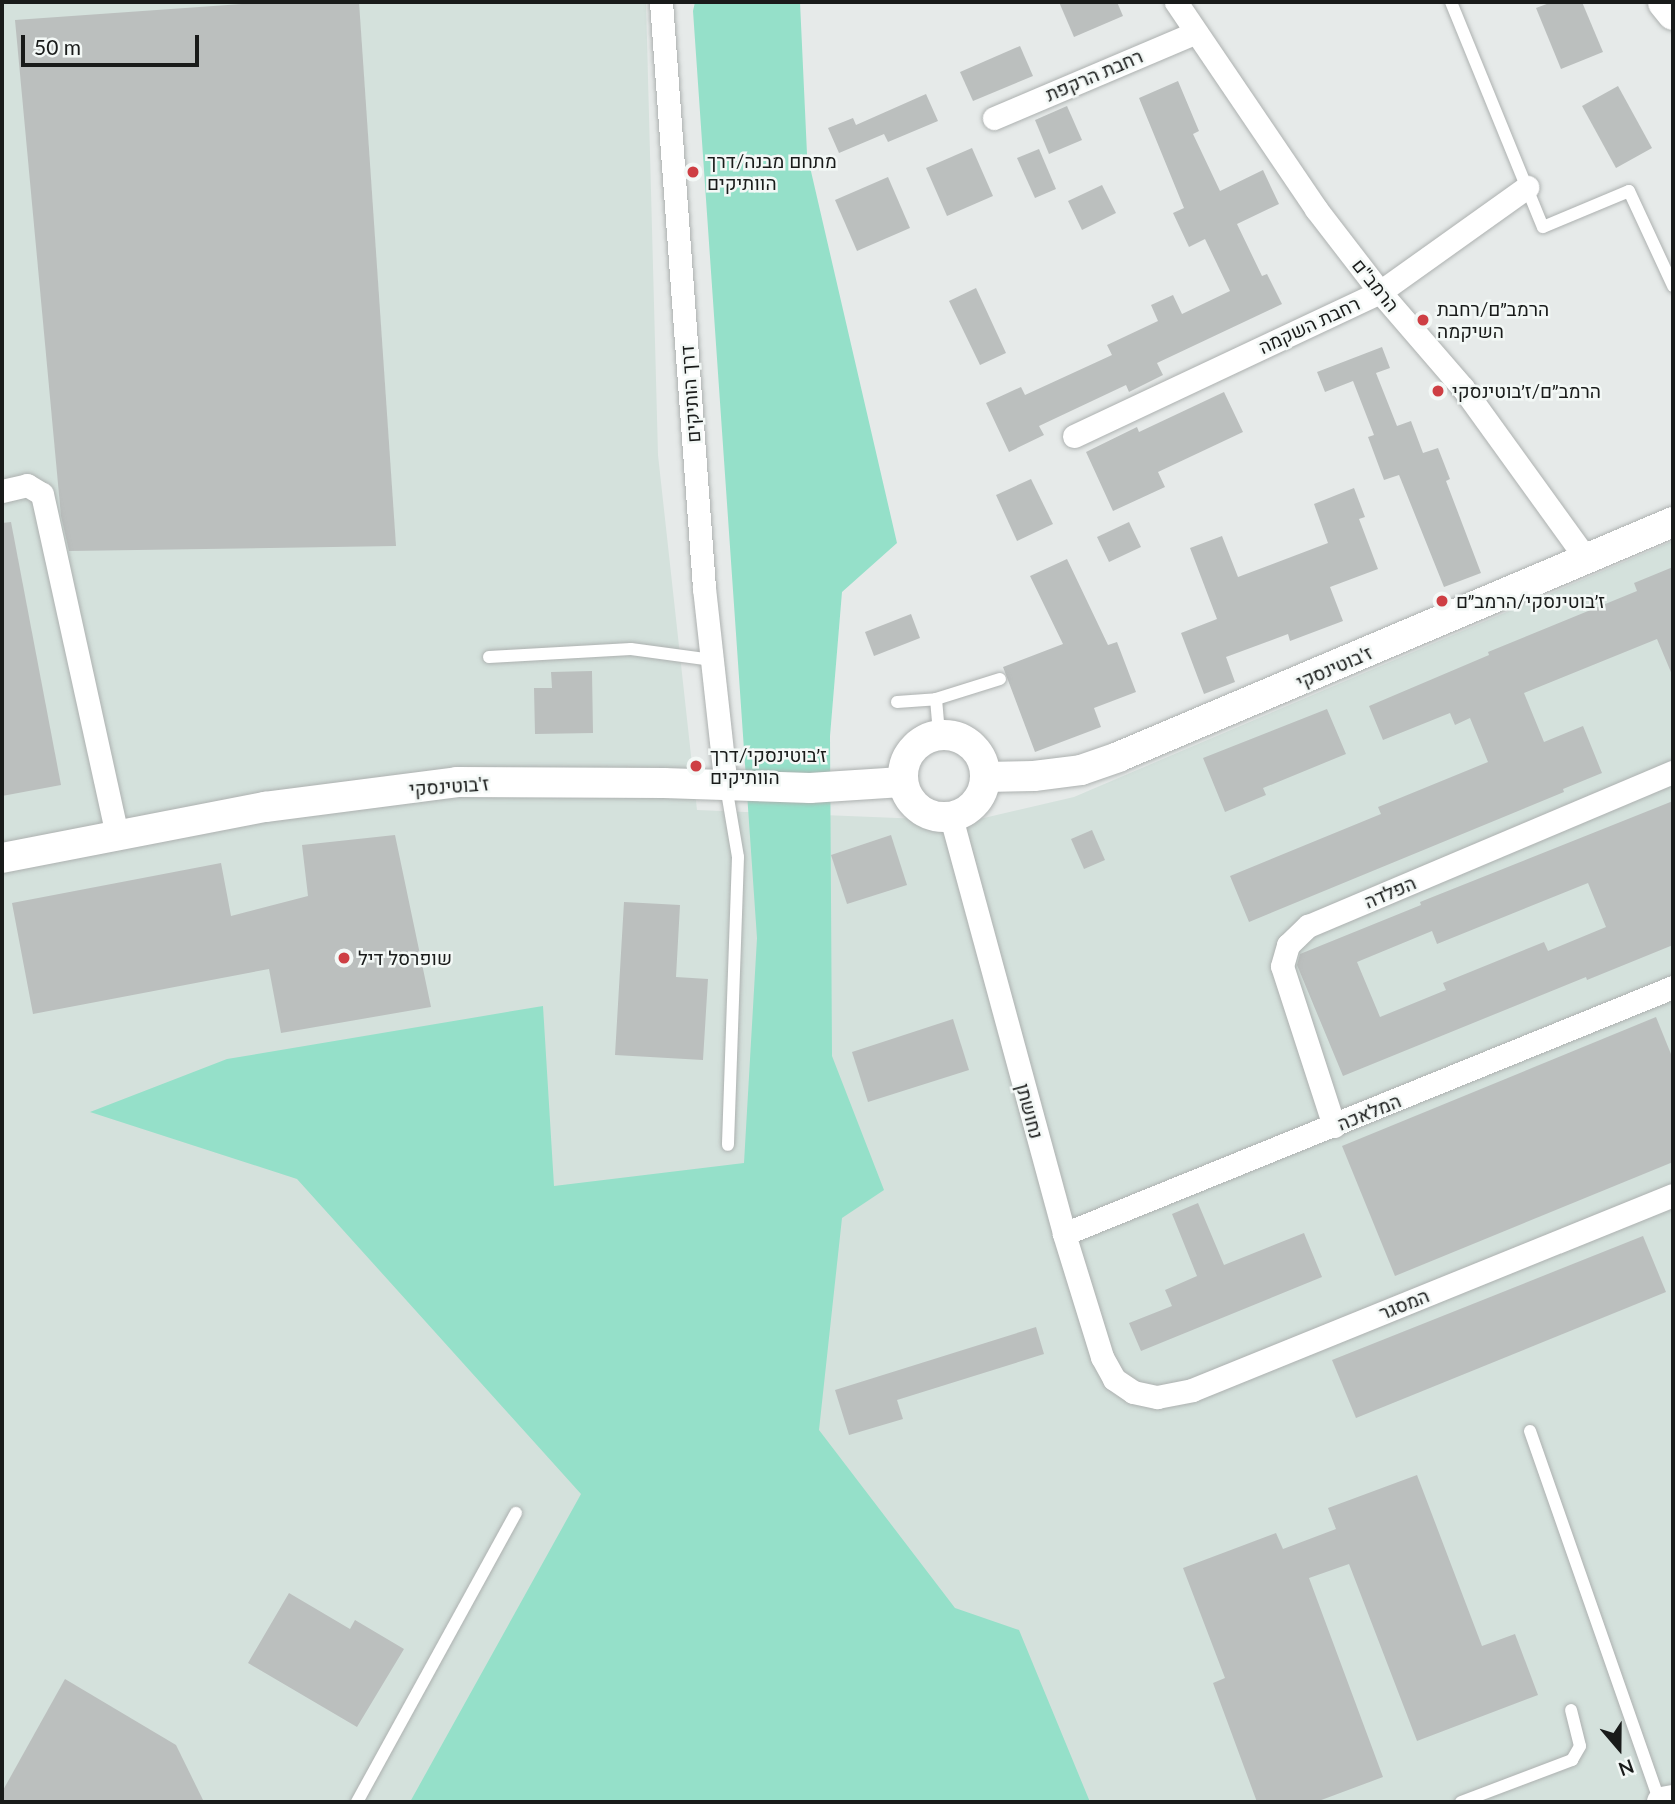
<!DOCTYPE html>
<html>
<head>
<meta charset="utf-8">
<style>
  body { margin:0 }
  #map { position:relative; width:1675px; height:1804px; overflow:hidden; background:#e6eae9; font-family:Lato,Heebo,sans-serif }
  div>[style] { position:absolute }
  .built>* { inset:0; background:#d4e1dc }
  .green>* { inset:0; background:#95e0c9 }
  .building>* { inset:0; background:#bbbfbe }
  .roads { filter:drop-shadow(0 0 2px #adb1b0) drop-shadow(0 0 2px #adb1b0) }
  .service>* { height:12px; margin:-6px; padding:0 6px; transform-origin:6px; border-radius:6px; background:#fff }
  .minor>* { height:23px; margin:-11.5px; padding:0 11.5px; transform-origin:11.5px; border-radius:11.5px; background:#fff }
  .tertiary>* { height:30px; margin:-15px; padding:0 15px; transform-origin:15px; border-radius:15px; background:#fff }
  .tertiary>.ring { margin:-15px; padding:0; box-sizing:content-box; background:none; border:30px solid #fff; border-radius:50% }
  .secondary>* { height:33px; margin:-16.5px; padding:0 16.5px; transform-origin:16.5px; border-radius:16.5px; background:#fff }
  .dots>* { width:19px; height:19px; translate:-50% -50%; box-sizing:border-box; border:4px solid #f3f8f6; border-radius:50% }
  span { translate:-50% -50%; white-space:nowrap; text-align:center; line-height:1.15; -webkit-text-stroke:5px #f3f8f6; paint-order:stroke }
  .street-label { font-size:19px; color:#191b1a }
  .poi-label { font-size:19px; color:#191b1a }
  .left { translate:0 -50%; text-align:left }
  .frame { position:absolute; inset:0; border:4px solid #191b1a; pointer-events:none }
  .north { position:absolute; left:1584px; top:1713px; width:70px; height:70px; -webkit-text-stroke:5px #f3f8f6; paint-order:stroke; rotate:160deg; font-size:19px; font-weight:700; line-height:28px; text-align:center; color:#191b1a }
  .north::after { content:''; display:block; margin:auto; width:24px; height:32px; background:#191b1a; clip-path:polygon(50% 0,100% 100%,50% 72%,0 100%) }
  .scale { position:absolute; left:21px; top:35px; width:178px; height:32px; box-sizing:border-box; border:4px solid #191b1a; border-top:0; padding-left:9px; font-size:21px; line-height:24px; white-space:nowrap; color:#191b1a; -webkit-text-stroke:5px #f3f8f6; paint-order:stroke }
</style>
</head>
<body>
<div id="map">
  <div class="built">
    <i style="clip-path:polygon(2px 2px,646px 2px,658px 455px,697px 810px,971px 821px,1074px 797px,1673px 541px,1673px 1802px,2px 1802px)"></i>
  </div>
  <div class="green">
    <i style="clip-path:polygon(695px 2px,800px 2px,807px 154px,897px 543px,842px 592px,830px 736px,832px 1056px,884px 1190px,842px 1218px,819px 1430px,955px 1608px,1019px 1630px,1090px 1802px,410px 1802px,581px 1494px,297px 1179px,90px 1112px,227px 1059px,543px 1006px,554px 1186px,744px 1163px,757px 938px,693px 11px)"></i>
  </div>
  <div class="building">
    <i style="clip-path:polygon(271px 2px,359px 2px,396px 546px,69px 551px,61px 516px,15px 20px)"></i>
    <i style="clip-path:polygon(1059px 2px,1117px 2px,1123px 16px,1074px 37px)"></i>
    <i style="clip-path:polygon(1552px 2px,1582px 2px,1603px 52px,1561px 69px,1536px 8px)"></i>
    <i style="clip-path:polygon(1020px 46px,1033px 76px,973px 101px,960px 72px)"></i>
    <i style="clip-path:polygon(1178px 81px,1199px 131px,1193px 134px,1220px 191px,1263px 170px,1279px 204px,1237px 224px,1262px 276px,1267px 274px,1282px 304px,1157px 363px,1163px 375px,1129px 392px,1126px 385px,1039px 426px,1044px 435px,1009px 452px,986px 403px,1021px 387px,1025px 395px,1112px 355px,1107px 345px,1158px 321px,1151px 305px,1173px 295px,1182px 314px,1230px 291px,1205px 239px,1189px 247px,1173px 213px,1184px 208px,1139px 98px)"></i>
    <i style="clip-path:polygon(1618px 86px,1652px 148px,1616px 168px,1582px 106px)"></i>
    <i style="clip-path:polygon(926px 94px,938px 121px,888px 142px,884px 134px,839px 153px,828px 128px,853px 118px,856px 125px)"></i>
    <i style="clip-path:polygon(1067px 106px,1082px 140px,1049px 154px,1035px 120px)"></i>
    <i style="clip-path:polygon(972px 148px,993px 196px,947px 216px,926px 168px)"></i>
    <i style="clip-path:polygon(1039px 149px,1056px 189px,1035px 198px,1017px 158px)"></i>
    <i style="clip-path:polygon(888px 177px,910px 228px,857px 251px,835px 200px)"></i>
    <i style="clip-path:polygon(1102px 185px,1116px 213px,1082px 230px,1068px 201px)"></i>
    <i style="clip-path:polygon(976px 288px,1006px 353px,980px 365px,949px 301px)"></i>
    <i style="clip-path:polygon(1382px 347px,1390px 368px,1376px 373px,1397px 426px,1411px 421px,1423px 453px,1438px 448px,1450px 479px,1446px 481px,1481px 573px,1444px 587px,1399px 475px,1384px 480px,1368px 437px,1374px 435px,1353px 381px,1325px 392px,1317px 372px)"></i>
    <i style="clip-path:polygon(1224px 392px,1243px 432px,1158px 472px,1165px 487px,1113px 511px,1086px 452px,1137px 427px,1139px 432px)"></i>
    <i style="clip-path:polygon(1031px 479px,1053px 524px,1017px 541px,996px 495px)"></i>
    <i style="clip-path:polygon(1354px 488px,1365px 517px,1359px 519px,1378px 569px,1330px 587px,1343px 621px,1290px 641px,1288px 634px,1226px 657px,1235px 682px,1204px 694px,1181px 633px,1217px 619px,1190px 548px,1222px 536px,1238px 577px,1328px 543px,1314px 504px)"></i>
    <i style="clip-path:polygon(11px 522px,61px 785px,2px 796px,2px 523px)"></i>
    <i style="clip-path:polygon(1129px 522px,1141px 547px,1109px 562px,1097px 537px)"></i>
    <i style="clip-path:polygon(1067px 559px,1108px 645px,1117px 642px,1136px 692px,1094px 708px,1101px 727px,1035px 752px,1003px 667px,1063px 644px,1030px 576px)"></i>
    <i style="clip-path:polygon(1673px 567px,1673px 677px,1657px 639px,1524px 693px,1544px 742px,1583px 726px,1602px 773px,1563px 789px,1564px 792px,1249px 922px,1230px 876px,1381px 814px,1378px 807px,1488px 762px,1470px 718px,1455px 725px,1450px 713px,1383px 740px,1369px 706px,1489px 655px,1488px 652px,1637px 591px,1634px 583px)"></i>
    <i style="clip-path:polygon(911px 614px,920px 638px,874px 656px,865px 632px)"></i>
    <i style="clip-path:polygon(592px 671px,593px 733px,535px 734px,534px 688px,552px 688px,551px 672px)"></i>
    <i style="clip-path:polygon(1327px 709px,1346px 754px,1263px 788px,1266px 795px,1225px 812px,1203px 758px)"></i>
    <i style="clip-path:polygon(evenodd,1673px 801px,1673px 945px,1587px 980px,1586px 977px,1343px 1076px,1297px 965px,1300px 954px,1421px 905px,1420px 902px,1673px 801px,1588px 883px,1606px 927px,1548px 951px,1544px 942px,1443px 983px,1446px 990px,1380px 1017px,1357px 962px,1432px 931px,1437px 944px,1588px 883px)"></i>
    <i style="clip-path:polygon(1092px 830px,1105px 860px,1084px 869px,1071px 839px)"></i>
    <i style="clip-path:polygon(395px 835px,431px 1007px,281px 1033px,269px 969px,33px 1014px,12px 903px,221px 863px,231px 916px,308px 896px,302px 845px)"></i>
    <i style="clip-path:polygon(891px 835px,907px 885px,847px 904px,831px 855px)"></i>
    <i style="clip-path:polygon(624px 902px,680px 905px,676px 977px,708px 979px,703px 1060px,615px 1055px)"></i>
    <i style="clip-path:polygon(1656px 1017px,1673px 1059px,1673px 1162px,1395px 1276px,1342px 1146px)"></i>
    <i style="clip-path:polygon(953px 1019px,969px 1070px,868px 1102px,852px 1052px)"></i>
    <i style="clip-path:polygon(1198px 1203px,1224px 1265px,1304px 1233px,1322px 1277px,1141px 1351px,1129px 1323px,1172px 1306px,1165px 1290px,1197px 1276px,1172px 1214px)"></i>
    <i style="clip-path:polygon(1643px 1236px,1666px 1292px,1356px 1418px,1332px 1360px)"></i>
    <i style="clip-path:polygon(1036px 1327px,1044px 1354px,897px 1400px,903px 1419px,849px 1435px,835px 1390px)"></i>
    <i style="clip-path:polygon(1417px 1475px,1482px 1646px,1515px 1634px,1538px 1695px,1417px 1741px,1349px 1564px,1309px 1578px,1383px 1777px,1316px 1802px,1257px 1802px,1213px 1683px,1225px 1678px,1183px 1568px,1276px 1533px,1283px 1549px,1336px 1529px,1328px 1508px)"></i>
    <i style="clip-path:polygon(289px 1593px,350px 1629px,355px 1620px,404px 1649px,357px 1727px,248px 1663px)"></i>
    <i style="clip-path:polygon(65px 1679px,176px 1745px,204px 1802px,2px 1802px,2px 1792px)"></i>
  </div>
  <div class="roads">
    <div class="service">
      <i style="left:1451px;top:2px;width:243px;rotate:67.8deg"></i>
      <i style="left:1543px;top:227px;width:93px;rotate:-22.7deg"></i>
      <i style="left:1629px;top:191px;width:105px;rotate:65.1deg"></i>
      <i style="left:489px;top:657px;width:142px;rotate:-3.2deg"></i>
      <i style="left:631px;top:649px;width:82px;rotate:7.7deg"></i>
      <i style="left:936px;top:699px;width:36px;rotate:85deg"></i>
      <i style="left:897px;top:702px;width:39px;rotate:-4deg"></i>
      <i style="left:936px;top:699px;width:67px;rotate:-17.4deg"></i>
      <i style="left:726px;top:786px;width:72px;rotate:80.4deg"></i>
      <i style="left:738px;top:857px;width:288px;rotate:92deg"></i>
      <i style="left:1530px;top:1431px;width:393px;rotate:70.7deg"></i>
      <i style="left:357px;top:1802px;width:330px;rotate:-61.2deg"></i>
      <i style="left:1461px;top:1802px;width:119px;rotate:-20.7deg"></i>
      <i style="left:1572px;top:1760px;width:16px;rotate:-60deg"></i>
      <i style="left:1580px;top:1746px;width:37px;rotate:-104deg"></i>
    </div>
    <div class="minor">
      <i style="left:661px;top:2px;width:588px;rotate:85.8deg"></i>
      <i style="left:704px;top:588px;width:199px;rotate:83.7deg"></i>
      <i style="left:1176px;top:2px;width:250px;rotate:55.9deg"></i>
      <i style="left:1316px;top:209px;width:105px;rotate:52.4deg"></i>
      <i style="left:1380px;top:292px;width:127px;rotate:49.2deg"></i>
      <i style="left:1463px;top:388px;width:212px;rotate:54.2deg"></i>
      <i style="left:994px;top:118px;width:217px;rotate:-23deg"></i>
      <i style="left:1074px;top:436px;width:338px;rotate:-25.2deg"></i>
      <i style="left:1380px;top:292px;width:181px;rotate:-35.5deg"></i>
      <i style="left:2px;top:491px;width:26px;rotate:-13deg"></i>
      <i style="left:27px;top:485px;width:17px;rotate:31deg"></i>
      <i style="left:42px;top:494px;width:350px;rotate:77.6deg"></i>
      <i style="left:951px;top:817px;width:432px;rotate:74.8deg"></i>
      <i style="left:1064px;top:1234px;width:129px;rotate:72.8deg"></i>
      <i style="left:1102px;top:1357px;width:25px;rotate:61deg"></i>
      <i style="left:1114px;top:1379px;width:23px;rotate:34deg"></i>
      <i style="left:1133px;top:1392px;width:25px;rotate:12deg"></i>
      <i style="left:1157px;top:1397px;width:36px;rotate:-11deg"></i>
      <i style="left:1192px;top:1390px;width:519px;rotate:-22.07deg"></i>
      <i style="left:1334px;top:1126px;width:168px;rotate:-108deg"></i>
      <i style="left:1282px;top:966px;width:22px;rotate:-74deg"></i>
      <i style="left:1288px;top:945px;width:28px;rotate:-44deg"></i>
      <i style="left:1308px;top:926px;width:396px;rotate:-22.9deg"></i>
      <i style="left:1064px;top:1234px;width:657px;rotate:-22.08deg"></i>
    </div>
    <div class="tertiary">
      <i class="ring" style="left:903px;top:735px;width:52px;height:52px"></i>
      <i style="left:985px;top:777px;width:49px;rotate:-1.2deg"></i>
      <i style="left:1034px;top:776px;width:47px;rotate:-7.3deg"></i>
      <i style="left:1081px;top:770px;width:39px;rotate:-19deg"></i>
      <i style="left:1118px;top:757px;width:603px;rotate:-22.95deg"></i>
      <i style="left:2px;top:858px;width:268px;rotate:-11deg"></i>
      <i style="left:265px;top:807px;width:194px;rotate:-7.4deg"></i>
      <i style="left:457px;top:782px;width:207px;rotate:0.3deg"></i>
      <i style="left:664px;top:783px;width:146px;rotate:2deg"></i>
      <i style="left:810px;top:788px;width:92px;rotate:-3.7deg"></i>
      <i style="left:1662px;top:1802px;width:11px;rotate:-10deg"></i>
    </div>
    <div class="secondary">
      <i style="left:1664px;top:2px;width:14px;rotate:51deg"></i>
    </div>
  </div>
  <div class="dots">
    <i style="left:693px;top:172px;background:#ce3f44"></i>
    <i style="left:1423px;top:320px;background:#ce3f44"></i>
    <i style="left:1438px;top:391px;background:#ce3f44"></i>
    <i style="left:1442px;top:601px;background:#ce3f44"></i>
    <i style="left:696px;top:766px;background:#ce3f44"></i>
    <i style="left:344px;top:958px;background:#ce3f44"></i>
  </div>
  <div class="street-label">
    <span style="left:1094px;top:75px;rotate:-23deg">רחבת הרקפת</span>
    <span style="left:1376px;top:285px;rotate:51deg">הרמב"ם</span>
    <span style="left:1309px;top:325px;rotate:-25deg">רחבת השקמה</span>
    <span style="left:690px;top:394px;rotate:-94deg">דרך הותיקים</span>
    <span style="left:1334px;top:667px;rotate:-23deg">ז'בוטינסקי</span>
    <span style="left:449px;top:786px;rotate:-4deg">ז'בוטינסקי</span>
    <span style="left:1390px;top:892px;rotate:-23deg">הפלדה</span>
    <span style="left:1030px;top:1111px;rotate:75deg">נחושתן</span>
    <span style="left:1369px;top:1112px;rotate:-22deg">המלאכה</span>
    <span style="left:1404px;top:1304px;rotate:-22deg">המסגר</span>
  </div>
  <div class="poi-label">
    <span class="left" style="left:707px;top:172px">מתחם מבנה/דרך<br>הוותיקים</span>
    <span class="left" style="left:1437px;top:320px">הרמב״ם/רחבת<br>השיקמה</span>
    <span class="left" style="left:1452px;top:391px">הרמב״ם/ז׳בוטינסקי</span>
    <span class="left" style="left:1456px;top:601px">ז׳בוטינסקי/הרמב״ם</span>
    <span class="left" style="left:710px;top:766px">ז׳בוטינסקי/דרך<br>הוותיקים</span>
    <span class="left" style="left:358px;top:958px">שופרסל דיל</span>
  </div>
  <div class="frame"></div>
  <div class="north">N</div>
  <div class="scale">50 m</div>
</div>
</body>
</html>
